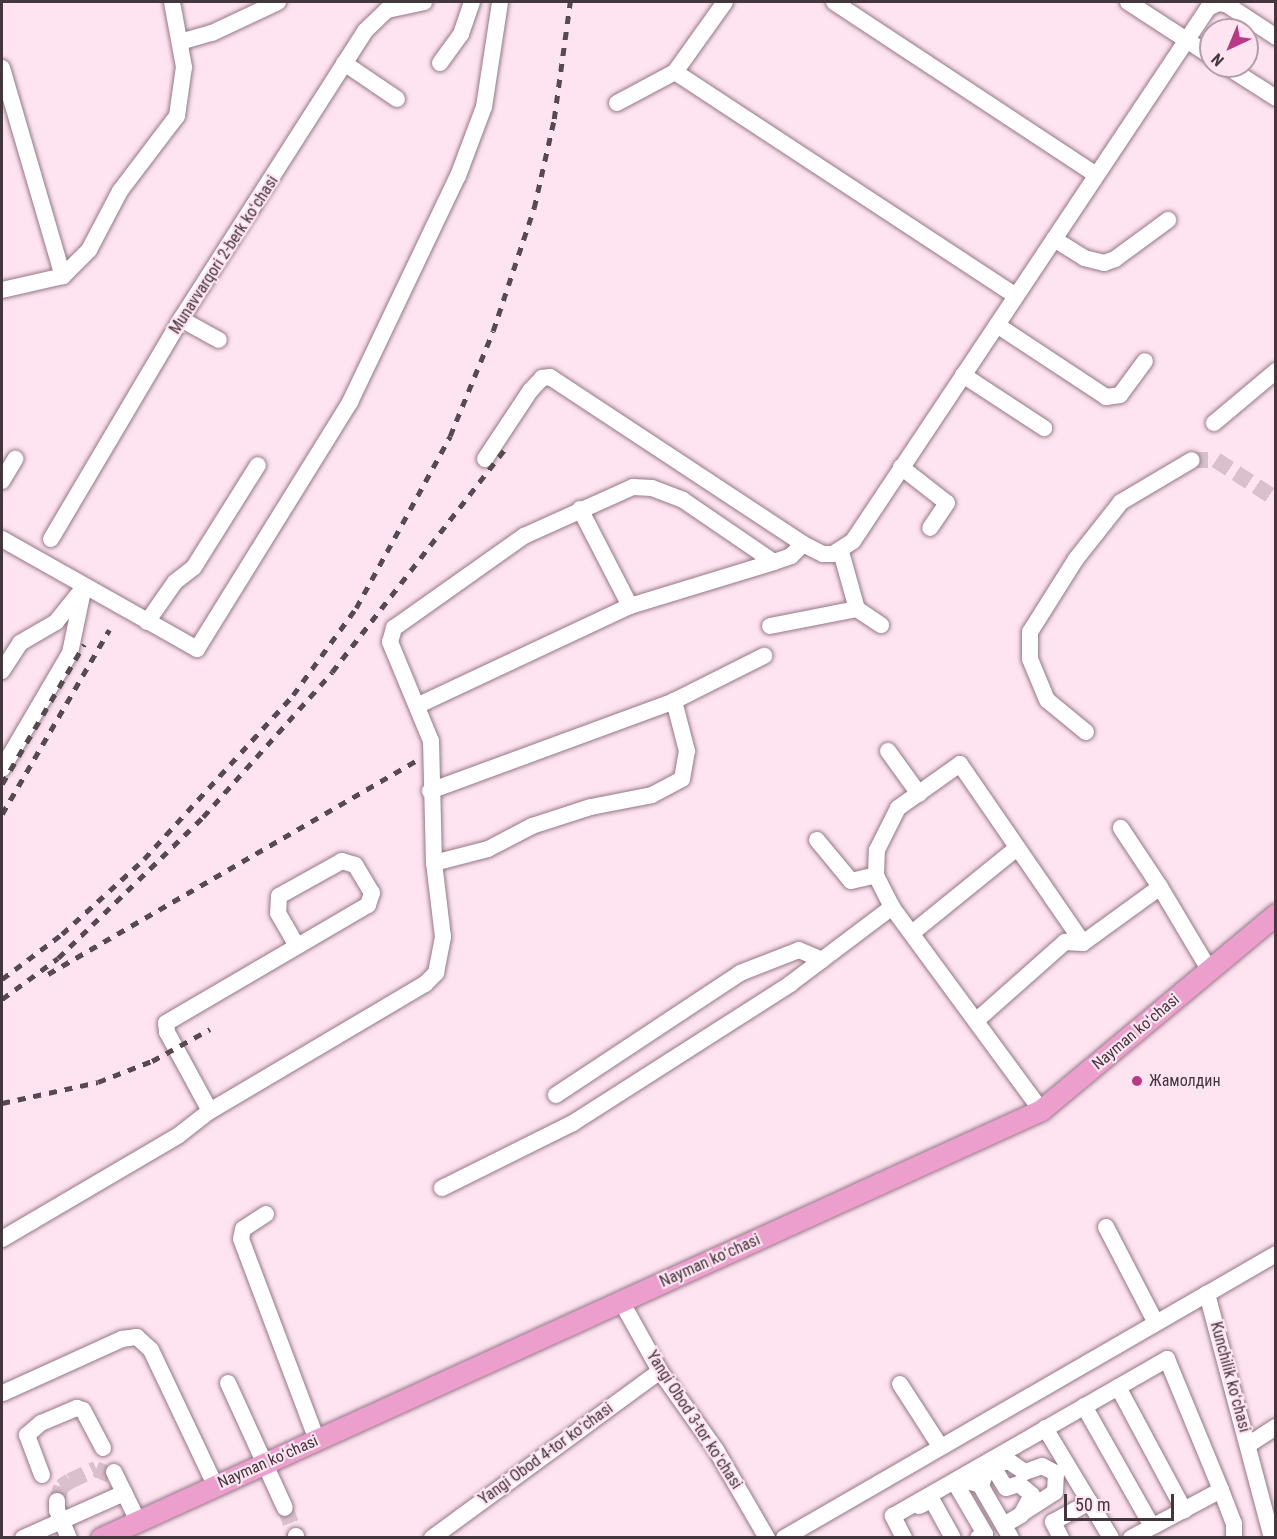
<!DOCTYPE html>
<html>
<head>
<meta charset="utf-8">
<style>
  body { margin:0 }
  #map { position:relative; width:1277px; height:1539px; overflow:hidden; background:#fee3f0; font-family:"Roboto Condensed",sans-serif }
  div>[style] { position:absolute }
  .minor-tunnel>* { height:16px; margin-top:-8px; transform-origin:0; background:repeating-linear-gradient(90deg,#d9c0cc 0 16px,transparent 0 24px) }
  .roads { filter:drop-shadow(0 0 2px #947785) drop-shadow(0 0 2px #947785) }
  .minor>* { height:16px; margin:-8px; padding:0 8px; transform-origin:8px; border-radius:8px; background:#fff }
  .major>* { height:21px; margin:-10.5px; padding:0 10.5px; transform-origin:10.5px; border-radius:10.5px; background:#ec9fcc }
  .rail>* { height:4.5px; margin-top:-2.25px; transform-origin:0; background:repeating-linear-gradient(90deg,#574950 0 8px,transparent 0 16px) }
  .dots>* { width:16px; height:16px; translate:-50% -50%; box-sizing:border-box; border:3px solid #fee3f0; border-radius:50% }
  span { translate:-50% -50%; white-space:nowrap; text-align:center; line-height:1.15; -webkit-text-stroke:4.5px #fee3f0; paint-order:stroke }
  .street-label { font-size:16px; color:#43363d }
  .poi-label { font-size:16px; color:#43363d }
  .left { translate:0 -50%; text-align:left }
  .frame { position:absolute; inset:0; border:3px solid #43363d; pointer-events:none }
  .north { position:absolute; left:1199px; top:18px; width:60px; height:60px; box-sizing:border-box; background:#fee3f0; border:2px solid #b39ea8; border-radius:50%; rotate:224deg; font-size:16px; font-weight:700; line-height:24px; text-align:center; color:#43363d }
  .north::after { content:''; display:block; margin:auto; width:21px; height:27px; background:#b83986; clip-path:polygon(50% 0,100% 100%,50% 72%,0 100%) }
  .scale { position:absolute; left:1064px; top:1494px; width:110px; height:27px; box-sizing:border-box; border:3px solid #43363d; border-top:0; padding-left:8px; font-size:18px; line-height:21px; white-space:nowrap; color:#43363d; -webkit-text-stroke:4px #fee3f0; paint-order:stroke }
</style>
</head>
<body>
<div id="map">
  <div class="minor-tunnel">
    <i style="left:1192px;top:460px;width:24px"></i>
    <i style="left:1216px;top:460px;width:72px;rotate:33deg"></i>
    <i style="left:57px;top:1501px;width:15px;rotate:-74deg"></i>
    <i style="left:61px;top:1487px;width:11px;rotate:-34deg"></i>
    <i style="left:70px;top:1481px;width:29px;rotate:-25deg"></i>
    <i style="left:96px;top:1469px;width:15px;rotate:23deg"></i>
    <i style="left:285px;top:1508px;width:30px;rotate:69deg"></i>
  </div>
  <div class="roads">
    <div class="minor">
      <i style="left:834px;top:2px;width:314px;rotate:33.4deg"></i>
      <i style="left:1128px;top:2px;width:99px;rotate:33deg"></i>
      <i style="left:180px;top:42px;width:33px;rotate:-16deg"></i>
      <i style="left:212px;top:33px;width:73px;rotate:-25.2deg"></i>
      <i style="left:344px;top:63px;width:64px;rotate:34.2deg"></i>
      <i style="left:440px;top:63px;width:36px;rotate:-54deg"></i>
      <i style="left:461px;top:34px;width:34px;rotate:-71deg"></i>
      <i style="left:1226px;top:66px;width:59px;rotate:32.6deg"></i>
      <i style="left:2px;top:68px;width:217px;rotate:73.7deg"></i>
      <i style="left:675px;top:72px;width:408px;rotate:33.3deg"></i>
      <i style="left:617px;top:103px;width:66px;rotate:-28.1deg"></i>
      <i style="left:675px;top:72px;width:86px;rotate:-54.5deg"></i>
      <i style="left:1054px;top:239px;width:36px;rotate:32deg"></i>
      <i style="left:1084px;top:258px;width:21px;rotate:14deg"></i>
      <i style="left:1104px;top:263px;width:12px;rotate:-20deg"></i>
      <i style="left:1115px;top:259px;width:66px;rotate:-36.3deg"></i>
      <i style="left:2px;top:290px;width:63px;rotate:-12.9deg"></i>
      <i style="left:63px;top:276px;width:37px;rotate:-45deg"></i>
      <i style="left:89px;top:250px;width:67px;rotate:-62.3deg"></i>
      <i style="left:120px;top:191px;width:94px;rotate:-52.8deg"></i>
      <i style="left:177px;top:116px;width:49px;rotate:-81.9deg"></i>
      <i style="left:184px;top:67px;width:66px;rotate:-100.5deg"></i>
      <i style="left:181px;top:319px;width:43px;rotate:28.9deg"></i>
      <i style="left:997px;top:325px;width:131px;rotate:33.4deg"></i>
      <i style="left:1106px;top:397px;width:14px;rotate:-8deg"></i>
      <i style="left:1120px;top:395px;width:42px;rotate:-53.7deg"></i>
      <i style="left:963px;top:375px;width:97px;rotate:33.2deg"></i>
      <i style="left:1214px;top:423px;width:81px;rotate:-40deg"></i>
      <i style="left:485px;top:459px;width:82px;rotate:-56.5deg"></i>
      <i style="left:530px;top:391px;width:18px;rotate:-47deg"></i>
      <i style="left:542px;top:378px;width:8px;rotate:-7deg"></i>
      <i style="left:550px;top:377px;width:303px;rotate:33.4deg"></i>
      <i style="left:901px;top:467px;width:58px;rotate:38deg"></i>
      <i style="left:947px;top:503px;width:30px;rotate:124deg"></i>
      <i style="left:2px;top:481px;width:26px;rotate:-59deg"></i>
      <i style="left:580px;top:509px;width:109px;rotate:62.7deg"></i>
      <i style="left:2px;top:539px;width:224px;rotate:29.4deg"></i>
      <i style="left:197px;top:649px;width:291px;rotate:-58.2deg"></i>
      <i style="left:350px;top:402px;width:250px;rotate:-64.5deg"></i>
      <i style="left:458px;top:176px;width:74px;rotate:-69.4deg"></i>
      <i style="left:484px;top:107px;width:106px;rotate:-81.3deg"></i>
      <i style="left:51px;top:539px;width:256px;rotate:-59.4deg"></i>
      <i style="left:181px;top:319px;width:342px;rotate:-57.4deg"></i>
      <i style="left:365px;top:31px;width:30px;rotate:-44deg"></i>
      <i style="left:387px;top:10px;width:38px;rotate:-12deg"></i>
      <i style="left:841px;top:552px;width:59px;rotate:74.3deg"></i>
      <i style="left:857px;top:609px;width:29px;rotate:34deg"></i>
      <i style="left:774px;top:562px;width:18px;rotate:-19deg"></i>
      <i style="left:791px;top:556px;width:17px;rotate:-45deg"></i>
      <i style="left:803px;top:544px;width:22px;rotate:27deg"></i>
      <i style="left:823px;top:554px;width:10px"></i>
      <i style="left:833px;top:554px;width:24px;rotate:-33deg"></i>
      <i style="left:853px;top:541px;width:640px;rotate:-56.33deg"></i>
      <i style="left:1208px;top:8px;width:11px;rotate:-27deg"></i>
      <i style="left:1218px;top:3px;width:8px;rotate:7deg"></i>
      <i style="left:1226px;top:4px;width:60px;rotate:33.4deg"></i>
      <i style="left:147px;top:622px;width:49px;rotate:-55deg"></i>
      <i style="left:175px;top:582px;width:24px;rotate:-38deg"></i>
      <i style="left:194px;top:567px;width:120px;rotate:-57.9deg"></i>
      <i style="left:770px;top:626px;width:89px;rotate:-11.1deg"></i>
      <i style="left:2px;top:671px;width:33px;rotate:-57deg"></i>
      <i style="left:20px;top:643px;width:42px;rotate:-30.3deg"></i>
      <i style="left:56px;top:622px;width:45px;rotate:-51.3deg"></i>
      <i style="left:1086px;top:732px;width:50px;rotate:-140.6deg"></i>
      <i style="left:1047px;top:700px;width:44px;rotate:-112.5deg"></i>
      <i style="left:1030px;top:659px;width:27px;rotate:-90deg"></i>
      <i style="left:1030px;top:632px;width:86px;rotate:-57.8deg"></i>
      <i style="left:1076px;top:559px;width:73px;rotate:-51.7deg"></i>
      <i style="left:1121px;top:502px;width:82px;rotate:-30.6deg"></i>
      <i style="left:888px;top:751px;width:53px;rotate:54.2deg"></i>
      <i style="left:2px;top:769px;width:134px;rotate:-59.6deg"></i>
      <i style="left:70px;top:653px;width:68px;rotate:-78.2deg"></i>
      <i style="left:430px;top:791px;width:260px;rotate:-20.2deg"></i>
      <i style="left:674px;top:701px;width:101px;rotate:-26.6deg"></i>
      <i style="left:817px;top:840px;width:53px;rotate:50.3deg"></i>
      <i style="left:851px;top:881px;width:26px;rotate:-13deg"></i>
      <i style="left:434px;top:863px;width:56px;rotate:-14.5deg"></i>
      <i style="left:488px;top:849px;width:50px;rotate:-27.6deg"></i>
      <i style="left:532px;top:826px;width:62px;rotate:-17.9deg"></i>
      <i style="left:591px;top:807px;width:62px;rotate:-11.1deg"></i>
      <i style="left:652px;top:795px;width:34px;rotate:-28deg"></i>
      <i style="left:682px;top:779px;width:28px;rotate:-80deg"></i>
      <i style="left:687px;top:751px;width:52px;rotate:-104.6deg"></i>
      <i style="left:1160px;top:887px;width:98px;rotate:59.2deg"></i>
      <i style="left:912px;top:933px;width:135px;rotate:-39deg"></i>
      <i style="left:977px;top:1020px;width:118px;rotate:-41.6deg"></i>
      <i style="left:1065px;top:942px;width:18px;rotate:3deg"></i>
      <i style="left:1083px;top:943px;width:95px;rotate:-36deg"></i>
      <i style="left:1160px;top:887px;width:71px;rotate:-123.5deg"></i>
      <i style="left:556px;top:1095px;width:221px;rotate:-33.5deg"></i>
      <i style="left:740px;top:973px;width:63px;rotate:-21.3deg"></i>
      <i style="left:799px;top:950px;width:25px;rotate:23deg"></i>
      <i style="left:1041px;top:1110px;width:252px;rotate:-126.3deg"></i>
      <i style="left:892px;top:907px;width:36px;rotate:-117deg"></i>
      <i style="left:876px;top:875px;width:25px;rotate:-88deg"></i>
      <i style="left:877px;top:850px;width:47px;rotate:-63.4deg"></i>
      <i style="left:898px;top:808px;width:76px;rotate:-35.4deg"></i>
      <i style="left:960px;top:764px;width:217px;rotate:55.5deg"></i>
      <i style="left:210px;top:1111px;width:90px;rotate:-118.6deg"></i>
      <i style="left:167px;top:1032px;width:9px;rotate:-96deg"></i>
      <i style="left:166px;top:1023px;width:234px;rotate:-30.3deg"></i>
      <i style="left:368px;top:905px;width:13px;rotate:-72deg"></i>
      <i style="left:372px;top:893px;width:33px;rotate:-121deg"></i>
      <i style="left:355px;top:865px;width:14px;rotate:-163deg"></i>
      <i style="left:342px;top:861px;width:72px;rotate:150.9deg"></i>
      <i style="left:279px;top:896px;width:17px;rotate:93deg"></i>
      <i style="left:278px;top:913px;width:38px;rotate:60deg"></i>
      <i style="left:442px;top:1188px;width:146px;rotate:-26.4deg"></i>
      <i style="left:573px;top:1123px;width:258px;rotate:-32.6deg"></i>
      <i style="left:790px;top:984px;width:128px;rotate:-37deg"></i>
      <i style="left:266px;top:1214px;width:27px;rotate:147deg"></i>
      <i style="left:243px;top:1229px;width:10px;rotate:101deg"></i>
      <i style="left:241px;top:1239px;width:215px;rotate:69.3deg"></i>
      <i style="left:1106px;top:1227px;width:108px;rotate:62.5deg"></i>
      <i style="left:2px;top:1239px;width:205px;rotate:-30.4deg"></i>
      <i style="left:179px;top:1135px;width:39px;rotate:-38deg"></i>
      <i style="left:210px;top:1111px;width:250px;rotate:-30.6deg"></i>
      <i style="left:425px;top:984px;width:16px;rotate:-45deg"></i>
      <i style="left:436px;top:973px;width:37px;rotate:-79deg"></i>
      <i style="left:443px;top:937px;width:75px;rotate:-96.9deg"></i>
      <i style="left:434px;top:863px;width:122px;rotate:-91.4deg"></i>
      <i style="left:431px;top:741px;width:107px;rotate:-112.5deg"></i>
      <i style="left:390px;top:642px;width:15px;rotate:-74deg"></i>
      <i style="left:394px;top:628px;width:159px;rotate:-35.3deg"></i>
      <i style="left:524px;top:536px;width:120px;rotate:-24.2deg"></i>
      <i style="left:633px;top:487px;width:19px;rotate:3deg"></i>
      <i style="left:652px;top:488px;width:33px;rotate:21deg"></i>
      <i style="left:683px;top:500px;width:110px;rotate:34.3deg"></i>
      <i style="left:774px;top:562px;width:151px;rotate:163deg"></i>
      <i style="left:630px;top:606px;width:233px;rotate:154.9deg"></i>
      <i style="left:621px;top:1301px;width:80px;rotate:60.9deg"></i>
      <i style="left:660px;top:1371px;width:97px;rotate:54.7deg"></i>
      <i style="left:716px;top:1450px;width:102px;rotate:59.9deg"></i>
      <i style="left:228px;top:1383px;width:137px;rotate:65.5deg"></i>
      <i style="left:900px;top:1384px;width:74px;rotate:57.2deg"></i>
      <i style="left:1118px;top:1387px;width:140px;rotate:61.8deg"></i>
      <i style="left:3px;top:1393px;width:131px;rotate:-24.4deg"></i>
      <i style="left:122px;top:1339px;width:15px;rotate:-8deg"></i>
      <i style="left:137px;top:1337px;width:19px;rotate:43deg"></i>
      <i style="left:151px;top:1350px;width:149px;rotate:64.6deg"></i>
      <i style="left:1084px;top:1406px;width:138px;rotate:60.5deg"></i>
      <i style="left:1045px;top:1428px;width:128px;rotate:59deg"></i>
      <i style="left:1248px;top:1445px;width:33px;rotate:-33deg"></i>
      <i style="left:995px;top:1470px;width:10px;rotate:-53deg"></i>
      <i style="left:1001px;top:1462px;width:9px"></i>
      <i style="left:1010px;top:1462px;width:18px;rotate:34deg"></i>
      <i style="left:1025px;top:1472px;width:18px;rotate:-19deg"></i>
      <i style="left:1042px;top:1466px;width:16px;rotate:27deg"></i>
      <i style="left:1056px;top:1473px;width:19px;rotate:93deg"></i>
      <i style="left:1055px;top:1492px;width:37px;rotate:147deg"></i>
      <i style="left:114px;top:1472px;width:57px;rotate:63.9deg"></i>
      <i style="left:42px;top:1475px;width:43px;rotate:-110.6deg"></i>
      <i style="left:27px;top:1435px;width:18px;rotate:-41deg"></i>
      <i style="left:41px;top:1423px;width:39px;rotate:-23deg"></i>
      <i style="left:77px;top:1408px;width:6px;rotate:18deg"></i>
      <i style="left:83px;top:1410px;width:43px;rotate:62.2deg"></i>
      <i style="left:975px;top:1476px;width:72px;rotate:59.9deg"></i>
      <i style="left:1221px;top:1490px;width:36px;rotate:69deg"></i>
      <i style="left:1234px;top:1524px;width:14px;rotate:90deg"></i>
      <i style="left:57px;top:1501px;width:9px;rotate:90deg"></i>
      <i style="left:57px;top:1510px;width:30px;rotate:67deg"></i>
      <i style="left:919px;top:1506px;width:14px;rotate:-25deg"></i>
      <i style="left:932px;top:1500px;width:43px;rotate:61.1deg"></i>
      <i style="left:296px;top:1536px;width:2px;rotate:90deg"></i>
      <i style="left:23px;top:1538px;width:111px;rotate:-24deg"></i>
      <i style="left:432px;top:1538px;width:283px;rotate:-36.2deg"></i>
      <i style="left:784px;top:1538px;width:488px;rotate:-30deg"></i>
      <i style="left:904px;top:1538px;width:25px;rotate:-117deg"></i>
      <i style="left:893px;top:1516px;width:316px;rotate:-29.8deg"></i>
      <i style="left:1167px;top:1359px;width:142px;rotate:67.6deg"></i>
      <i style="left:1221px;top:1490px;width:102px;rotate:151.9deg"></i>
      <i style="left:978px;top:1538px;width:8px;rotate:-30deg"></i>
      <i style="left:985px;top:1534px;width:56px;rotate:-120.3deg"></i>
      <i style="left:957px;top:1486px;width:11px;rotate:-27deg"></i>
      <i style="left:967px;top:1481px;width:15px;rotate:16deg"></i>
      <i style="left:981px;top:1485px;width:18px;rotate:-68deg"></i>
      <i style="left:988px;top:1468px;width:7px;rotate:16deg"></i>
      <i style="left:995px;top:1470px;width:21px;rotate:59deg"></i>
      <i style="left:1006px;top:1488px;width:14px;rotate:-17deg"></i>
      <i style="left:1019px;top:1484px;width:17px;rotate:40deg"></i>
      <i style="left:1032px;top:1495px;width:23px;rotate:119deg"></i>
      <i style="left:1021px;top:1515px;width:20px;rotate:150deg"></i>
      <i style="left:1061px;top:1538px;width:18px;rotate:-117deg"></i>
      <i style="left:1053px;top:1522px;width:42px;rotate:-28.4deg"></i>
      <i style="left:1272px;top:1538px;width:253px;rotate:-104.9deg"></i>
      <i style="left:1207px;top:1294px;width:80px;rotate:-30.1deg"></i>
    </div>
    <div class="major">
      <i style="left:101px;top:1538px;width:1033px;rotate:-24.48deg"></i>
      <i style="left:1041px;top:1110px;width:306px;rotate:-39.8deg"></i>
    </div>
  </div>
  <div class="rail">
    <i style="left:2px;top:784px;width:162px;rotate:-59.6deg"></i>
    <i style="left:2px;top:814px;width:213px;rotate:-59.8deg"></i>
    <i style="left:48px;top:974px;width:431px;rotate:-30.1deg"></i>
    <i style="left:2px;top:979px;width:75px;rotate:-36.9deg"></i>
    <i style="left:62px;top:934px;width:111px;rotate:-42.4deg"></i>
    <i style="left:144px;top:859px;width:222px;rotate:-47.7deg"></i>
    <i style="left:293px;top:695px;width:107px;rotate:-54.1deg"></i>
    <i style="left:356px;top:608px;width:196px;rotate:-61.3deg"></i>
    <i style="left:450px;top:436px;width:113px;rotate:-67.7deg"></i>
    <i style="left:493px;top:331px;width:130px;rotate:-71.6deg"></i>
    <i style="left:534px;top:208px;width:91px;rotate:-77.3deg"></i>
    <i style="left:554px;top:119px;width:118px;rotate:-82.2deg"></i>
    <i style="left:2px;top:999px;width:69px;rotate:-36.2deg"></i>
    <i style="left:58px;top:958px;width:202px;rotate:-44.2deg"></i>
    <i style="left:203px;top:817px;width:194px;rotate:-48.3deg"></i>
    <i style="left:332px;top:672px;width:282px;rotate:-52.2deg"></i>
    <i style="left:2px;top:1103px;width:98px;rotate:-12.3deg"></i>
    <i style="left:98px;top:1082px;width:58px;rotate:-21.3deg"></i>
    <i style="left:152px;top:1061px;width:66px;rotate:-28.9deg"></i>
  </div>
  <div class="dots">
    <i style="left:1137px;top:1081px;background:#b83986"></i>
  </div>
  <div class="street-label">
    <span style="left:224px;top:255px;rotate:-57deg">Munavvarqori 2-berk koʻchasi</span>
    <span style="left:1136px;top:1032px;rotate:-40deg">Nayman koʻchasi</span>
    <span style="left:710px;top:1261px;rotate:-24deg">Nayman koʻchasi</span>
    <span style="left:1230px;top:1377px;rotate:75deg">Kunchilik koʻchasi</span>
    <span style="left:694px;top:1420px;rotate:57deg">Yangi Obod 3-tor koʻchasi</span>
    <span style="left:546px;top:1454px;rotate:-36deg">Yangi Obod 4-tor koʻchasi</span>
    <span style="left:268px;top:1462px;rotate:-24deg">Nayman koʻchasi</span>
  </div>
  <div class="poi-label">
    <span class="left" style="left:1149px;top:1081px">Жамолдин</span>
  </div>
  <div class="frame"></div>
  <div class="north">N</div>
  <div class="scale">50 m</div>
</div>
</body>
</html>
